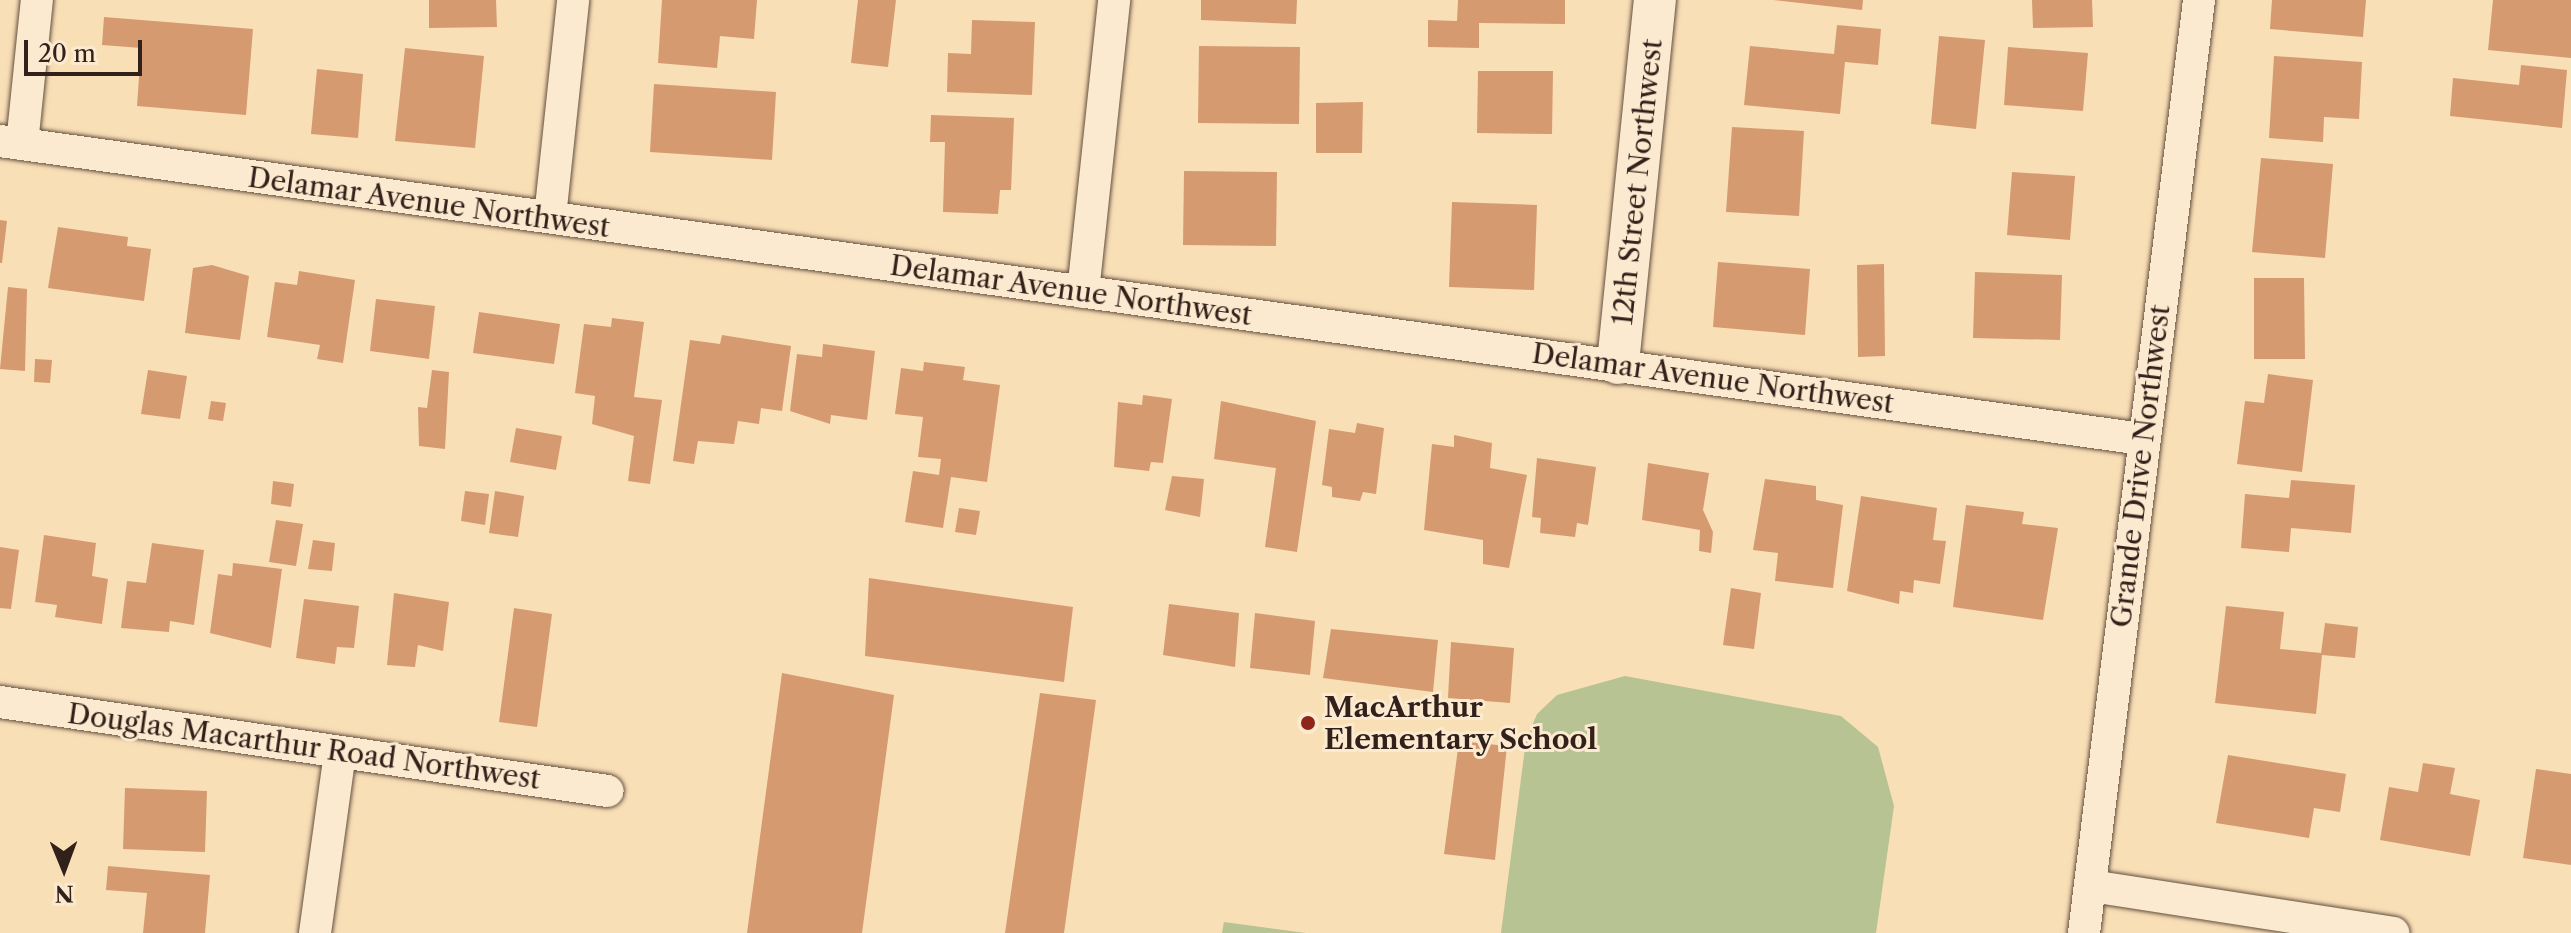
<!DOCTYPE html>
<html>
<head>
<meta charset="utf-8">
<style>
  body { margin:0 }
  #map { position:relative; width:2571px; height:933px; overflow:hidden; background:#f9dfb6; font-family:"Libre Caslon Text",serif }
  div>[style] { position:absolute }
  .green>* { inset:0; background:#b7c393 }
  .building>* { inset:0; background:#d69a70 }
  .roads { filter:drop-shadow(0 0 2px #645041) drop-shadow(0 0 2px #645041) }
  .minor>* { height:32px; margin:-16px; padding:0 16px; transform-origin:16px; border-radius:16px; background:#fbead0 }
  .tertiary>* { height:42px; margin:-21px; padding:0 21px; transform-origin:21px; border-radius:21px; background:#fbead0 }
  .dots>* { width:22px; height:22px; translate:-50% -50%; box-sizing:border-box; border:4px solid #fbead0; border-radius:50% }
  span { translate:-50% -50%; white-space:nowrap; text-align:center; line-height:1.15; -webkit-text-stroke:6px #fbead0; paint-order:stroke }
  .street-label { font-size:28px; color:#32211a }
  .poi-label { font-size:28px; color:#32211a; font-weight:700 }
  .left { translate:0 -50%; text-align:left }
  .north { position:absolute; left:24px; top:829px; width:80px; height:80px; -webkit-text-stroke:6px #fbead0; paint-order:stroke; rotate:179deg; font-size:22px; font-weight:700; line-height:32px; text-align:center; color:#32211a }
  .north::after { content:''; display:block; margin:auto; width:28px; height:36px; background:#32211a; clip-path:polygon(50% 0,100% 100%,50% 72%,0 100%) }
  .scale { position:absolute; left:24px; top:40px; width:118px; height:36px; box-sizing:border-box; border:4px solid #32211a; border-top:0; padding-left:10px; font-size:24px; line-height:28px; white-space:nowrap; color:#32211a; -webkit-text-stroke:6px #fbead0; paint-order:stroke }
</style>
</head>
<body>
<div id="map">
  <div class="green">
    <i style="clip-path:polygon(1625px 676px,1841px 716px,1878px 747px,1894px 806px,1876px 933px,1501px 933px,1526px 740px,1537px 714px,1557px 695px)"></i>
    <i style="clip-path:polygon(1224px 922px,1306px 933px,1222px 933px)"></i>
  </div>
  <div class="building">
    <i style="clip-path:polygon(429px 0,496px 0,497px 27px,429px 28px)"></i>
    <i style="clip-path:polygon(662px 0,757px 0,754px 39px,720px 36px,717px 68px,658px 63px)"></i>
    <i style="clip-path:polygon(858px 0,896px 0,888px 67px,851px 63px)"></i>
    <i style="clip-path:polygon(1201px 0,1297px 0,1296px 24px,1201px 20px)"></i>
    <i style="clip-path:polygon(1458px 0,1565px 0,1565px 24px,1479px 23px,1479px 48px,1428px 47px,1428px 20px,1457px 21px)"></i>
    <i style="clip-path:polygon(1773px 0,1863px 0,1862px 10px)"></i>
    <i style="clip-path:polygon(2032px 0,2092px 0,2093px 27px,2033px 28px)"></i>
    <i style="clip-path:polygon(2272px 0,2366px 0,2363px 37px,2270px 29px)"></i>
    <i style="clip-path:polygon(2493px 0,2571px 0,2571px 58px,2488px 50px)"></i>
    <i style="clip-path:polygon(104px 17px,253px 29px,246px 115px,137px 106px,141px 48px,102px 45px)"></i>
    <i style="clip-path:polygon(972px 20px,1035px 22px,1032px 95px,947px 92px,948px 53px,971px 54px)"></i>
    <i style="clip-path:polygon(1837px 25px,1881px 29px,1878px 65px,1845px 62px,1840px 114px,1744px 105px,1750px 46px,1834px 54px)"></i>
    <i style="clip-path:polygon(1939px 36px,1985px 40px,1976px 129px,1931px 124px)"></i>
    <i style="clip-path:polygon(1199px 46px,1300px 47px,1299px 124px,1198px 123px)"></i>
    <i style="clip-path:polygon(2008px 47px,2088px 53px,2083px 111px,2004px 105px)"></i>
    <i style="clip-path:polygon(405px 48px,484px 56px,475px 148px,395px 141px)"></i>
    <i style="clip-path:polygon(2274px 56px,2362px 62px,2359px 119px,2324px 117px,2323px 142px,2269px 138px)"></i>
    <i style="clip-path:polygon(2521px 65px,2567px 70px,2562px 128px,2450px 116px,2453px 78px,2519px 85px)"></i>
    <i style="clip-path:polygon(317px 69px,363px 74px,358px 138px,311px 134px)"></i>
    <i style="clip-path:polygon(1478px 71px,1553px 71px,1552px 134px,1477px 133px)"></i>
    <i style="clip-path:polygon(654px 84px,776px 92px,772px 160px,650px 152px)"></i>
    <i style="clip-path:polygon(1363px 102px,1362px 153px,1316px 153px,1316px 103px)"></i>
    <i style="clip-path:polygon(931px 115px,1014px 118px,1011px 190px,1000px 190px,998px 214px,943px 212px,945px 142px,930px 142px)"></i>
    <i style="clip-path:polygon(1732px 127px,1804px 131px,1799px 216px,1726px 212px)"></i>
    <i style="clip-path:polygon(2261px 158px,2333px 164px,2325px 258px,2252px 252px)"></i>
    <i style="clip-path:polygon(1184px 171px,1277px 172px,1276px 246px,1183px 245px)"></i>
    <i style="clip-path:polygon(2012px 172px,2075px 176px,2070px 240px,2007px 235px)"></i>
    <i style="clip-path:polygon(1452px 202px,1537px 205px,1534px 290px,1449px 287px)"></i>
    <i style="clip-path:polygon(0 220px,7px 221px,2px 263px,0 263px)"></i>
    <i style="clip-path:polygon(58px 227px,128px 237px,127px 246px,151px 249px,144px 301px,48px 288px)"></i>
    <i style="clip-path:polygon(1718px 262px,1810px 269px,1805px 335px,1713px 327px)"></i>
    <i style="clip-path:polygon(1884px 264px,1885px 356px,1858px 357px,1857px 265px)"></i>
    <i style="clip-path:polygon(212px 265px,249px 276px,240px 340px,185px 333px,193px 268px)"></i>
    <i style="clip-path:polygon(299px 271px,355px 280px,343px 363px,317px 359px,320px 345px,267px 337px,275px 282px,297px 285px)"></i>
    <i style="clip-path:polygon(1975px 272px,2062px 275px,2060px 340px,1973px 338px)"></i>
    <i style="clip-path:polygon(2254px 278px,2304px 278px,2305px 359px,2254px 359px)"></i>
    <i style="clip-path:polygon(8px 287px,27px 289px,25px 371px,0 369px)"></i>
    <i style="clip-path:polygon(376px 299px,435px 306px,429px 359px,370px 351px)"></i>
    <i style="clip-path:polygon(479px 312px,560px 324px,554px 364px,473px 353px)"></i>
    <i style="clip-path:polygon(612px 318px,644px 322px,634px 397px,662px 400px,650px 484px,628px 481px,634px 436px,592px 424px,595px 396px,575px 393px,584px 324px,611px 327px)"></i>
    <i style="clip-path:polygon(722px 335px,791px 346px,782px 411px,761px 408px,759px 424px,738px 421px,734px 444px,698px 441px,694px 464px,673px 461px,690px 340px,720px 344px)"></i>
    <i style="clip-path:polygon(823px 344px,875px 351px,867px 420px,831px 415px,830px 424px,790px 411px,797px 354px,822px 357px)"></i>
    <i style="clip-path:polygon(35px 359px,52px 360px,50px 383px,34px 382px)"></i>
    <i style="clip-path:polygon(924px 362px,965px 367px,963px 380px,1000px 385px,987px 482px,951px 477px,943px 528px,905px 522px,913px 471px,939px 475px,941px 459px,918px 457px,923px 417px,895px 414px,901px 368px,923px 371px)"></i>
    <i style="clip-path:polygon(148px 370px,187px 376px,180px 419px,141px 414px)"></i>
    <i style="clip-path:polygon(432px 370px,449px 372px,445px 449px,419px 446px,418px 407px,427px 408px)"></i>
    <i style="clip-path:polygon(2268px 374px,2313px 380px,2302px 472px,2237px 464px,2245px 401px,2264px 403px)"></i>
    <i style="clip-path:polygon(1143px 395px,1172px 399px,1163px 463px,1151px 462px,1149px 471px,1114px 467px,1118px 402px,1142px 405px)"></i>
    <i style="clip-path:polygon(211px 401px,226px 403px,223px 421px,208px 419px)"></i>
    <i style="clip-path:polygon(1221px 401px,1316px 421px,1297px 552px,1265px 547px,1276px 468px,1214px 459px)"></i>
    <i style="clip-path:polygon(1357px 423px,1384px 428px,1376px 494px,1363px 492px,1360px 501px,1332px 497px,1332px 487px,1322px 485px,1329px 429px,1355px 433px)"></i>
    <i style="clip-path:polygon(516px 428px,562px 436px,556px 470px,510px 462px)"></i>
    <i style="clip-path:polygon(1454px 435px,1492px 443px,1490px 468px,1527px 475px,1509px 568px,1483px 564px,1483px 540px,1424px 530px,1432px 444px,1454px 447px)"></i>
    <i style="clip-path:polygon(1537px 458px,1596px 467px,1588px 525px,1577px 523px,1575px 537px,1540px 533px,1541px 518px,1532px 517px)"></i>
    <i style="clip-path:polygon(1648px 463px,1709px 473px,1703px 510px,1713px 532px,1711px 553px,1699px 551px,1700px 530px,1642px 520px)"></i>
    <i style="clip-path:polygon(1172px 476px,1204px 479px,1200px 517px,1165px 510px)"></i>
    <i style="clip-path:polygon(1765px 479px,1816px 486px,1816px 500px,1843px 505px,1833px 588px,1775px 581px,1778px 553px,1753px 550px)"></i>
    <i style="clip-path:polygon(2291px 480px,2355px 485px,2351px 533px,2291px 528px,2289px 552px,2241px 548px,2245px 494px,2289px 498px)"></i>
    <i style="clip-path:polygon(273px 481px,294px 484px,291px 507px,271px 504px)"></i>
    <i style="clip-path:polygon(465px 491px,489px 494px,485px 525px,461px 521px)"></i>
    <i style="clip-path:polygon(495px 491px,524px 496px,518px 537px,489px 533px)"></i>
    <i style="clip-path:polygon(1861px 496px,1937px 508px,1933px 540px,1946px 541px,1940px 584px,1914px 580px,1913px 593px,1900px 591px,1899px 604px,1847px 591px)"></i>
    <i style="clip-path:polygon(1966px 505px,2024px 512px,2022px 524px,2058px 528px,2043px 620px,1953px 607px)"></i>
    <i style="clip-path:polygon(959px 508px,980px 511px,976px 535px,955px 532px)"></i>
    <i style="clip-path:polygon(276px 520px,303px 524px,296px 566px,269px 562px)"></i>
    <i style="clip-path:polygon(44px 535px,96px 543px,92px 576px,108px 579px,102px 624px,55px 617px,57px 605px,35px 602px)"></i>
    <i style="clip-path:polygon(313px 540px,335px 543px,332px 571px,308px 569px)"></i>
    <i style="clip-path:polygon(152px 543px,204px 550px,194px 625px,170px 621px,169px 632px,121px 628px,127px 581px,146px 583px)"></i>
    <i style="clip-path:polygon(0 547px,19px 550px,11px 609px,0 608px)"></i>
    <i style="clip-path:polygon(233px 563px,282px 569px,271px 648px,210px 633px,218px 574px,232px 576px)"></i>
    <i style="clip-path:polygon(869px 578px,1073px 607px,1064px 682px,865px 656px)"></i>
    <i style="clip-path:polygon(1731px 588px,1761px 593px,1754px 649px,1723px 645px)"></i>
    <i style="clip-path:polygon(394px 593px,449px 602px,443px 651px,418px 645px,415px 667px,387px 665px)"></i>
    <i style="clip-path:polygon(304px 599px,359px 606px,354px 648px,337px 647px,335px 664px,296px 658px)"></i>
    <i style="clip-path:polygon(1169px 604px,1239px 613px,1235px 667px,1163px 655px)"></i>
    <i style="clip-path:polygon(2226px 606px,2284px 612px,2280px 649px,2321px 653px,2325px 623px,2358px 627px,2355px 658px,2322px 655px,2316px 714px,2215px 703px)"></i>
    <i style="clip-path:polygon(514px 608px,552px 614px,537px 727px,499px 722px)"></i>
    <i style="clip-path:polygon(1255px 613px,1315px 621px,1310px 675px,1250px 668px)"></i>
    <i style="clip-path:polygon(1331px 629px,1438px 640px,1433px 692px,1323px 678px)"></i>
    <i style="clip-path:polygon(1451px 642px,1514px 648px,1510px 703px,1448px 698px)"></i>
    <i style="clip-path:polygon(782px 673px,894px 695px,862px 933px,747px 933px)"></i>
    <i style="clip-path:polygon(1040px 693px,1096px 700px,1064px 933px,1005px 933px)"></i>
    <i style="clip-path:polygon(1459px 741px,1507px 746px,1495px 860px,1444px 854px)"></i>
    <i style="clip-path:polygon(2228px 755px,2346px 774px,2340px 812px,2314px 808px,2309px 838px,2216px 823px)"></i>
    <i style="clip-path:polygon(2423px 763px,2455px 768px,2450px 794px,2480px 800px,2470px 856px,2380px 840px,2389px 787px,2418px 792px)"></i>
    <i style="clip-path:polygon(2536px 769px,2571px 774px,2571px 865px,2523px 858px)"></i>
    <i style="clip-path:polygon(125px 788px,207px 791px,205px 852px,123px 849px)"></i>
    <i style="clip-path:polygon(108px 866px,210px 875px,205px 933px,143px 933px,147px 893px,106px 890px)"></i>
  </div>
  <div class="roads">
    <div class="minor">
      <i style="left:0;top:141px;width:2163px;rotate:7.92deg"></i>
      <i style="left:22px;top:144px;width:145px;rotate:-84.1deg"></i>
      <i style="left:550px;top:217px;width:218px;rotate:-83.9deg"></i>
      <i style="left:1083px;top:292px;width:294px;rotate:-83.9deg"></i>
      <i style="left:0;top:702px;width:614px;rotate:8.33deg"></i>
      <i style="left:2091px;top:886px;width:306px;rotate:8.8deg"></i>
      <i style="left:315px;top:933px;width:182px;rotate:-82.1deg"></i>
      <i style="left:2084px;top:933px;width:940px;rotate:-82.97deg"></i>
    </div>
    <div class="tertiary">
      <i style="left:1618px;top:363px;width:365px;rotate:-84.2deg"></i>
    </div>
  </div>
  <div class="dots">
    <i style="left:1308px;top:723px;background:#8f2418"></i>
  </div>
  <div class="street-label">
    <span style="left:1637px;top:182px;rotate:-84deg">12th Street Northwest</span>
    <span style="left:429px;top:202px;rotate:8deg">Delamar Avenue Northwest</span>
    <span style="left:1071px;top:290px;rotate:8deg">Delamar Avenue Northwest</span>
    <span style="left:1713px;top:378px;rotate:8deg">Delamar Avenue Northwest</span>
    <span style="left:2140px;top:466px;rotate:-83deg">Grande Drive Northwest</span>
    <span style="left:304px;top:746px;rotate:8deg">Douglas Macarthur Road Northwest</span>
  </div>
  <div class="poi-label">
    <span class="left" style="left:1324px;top:723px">MacArthur<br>Elementary School</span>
  </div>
  <div class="north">N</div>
  <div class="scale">20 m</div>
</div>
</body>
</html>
